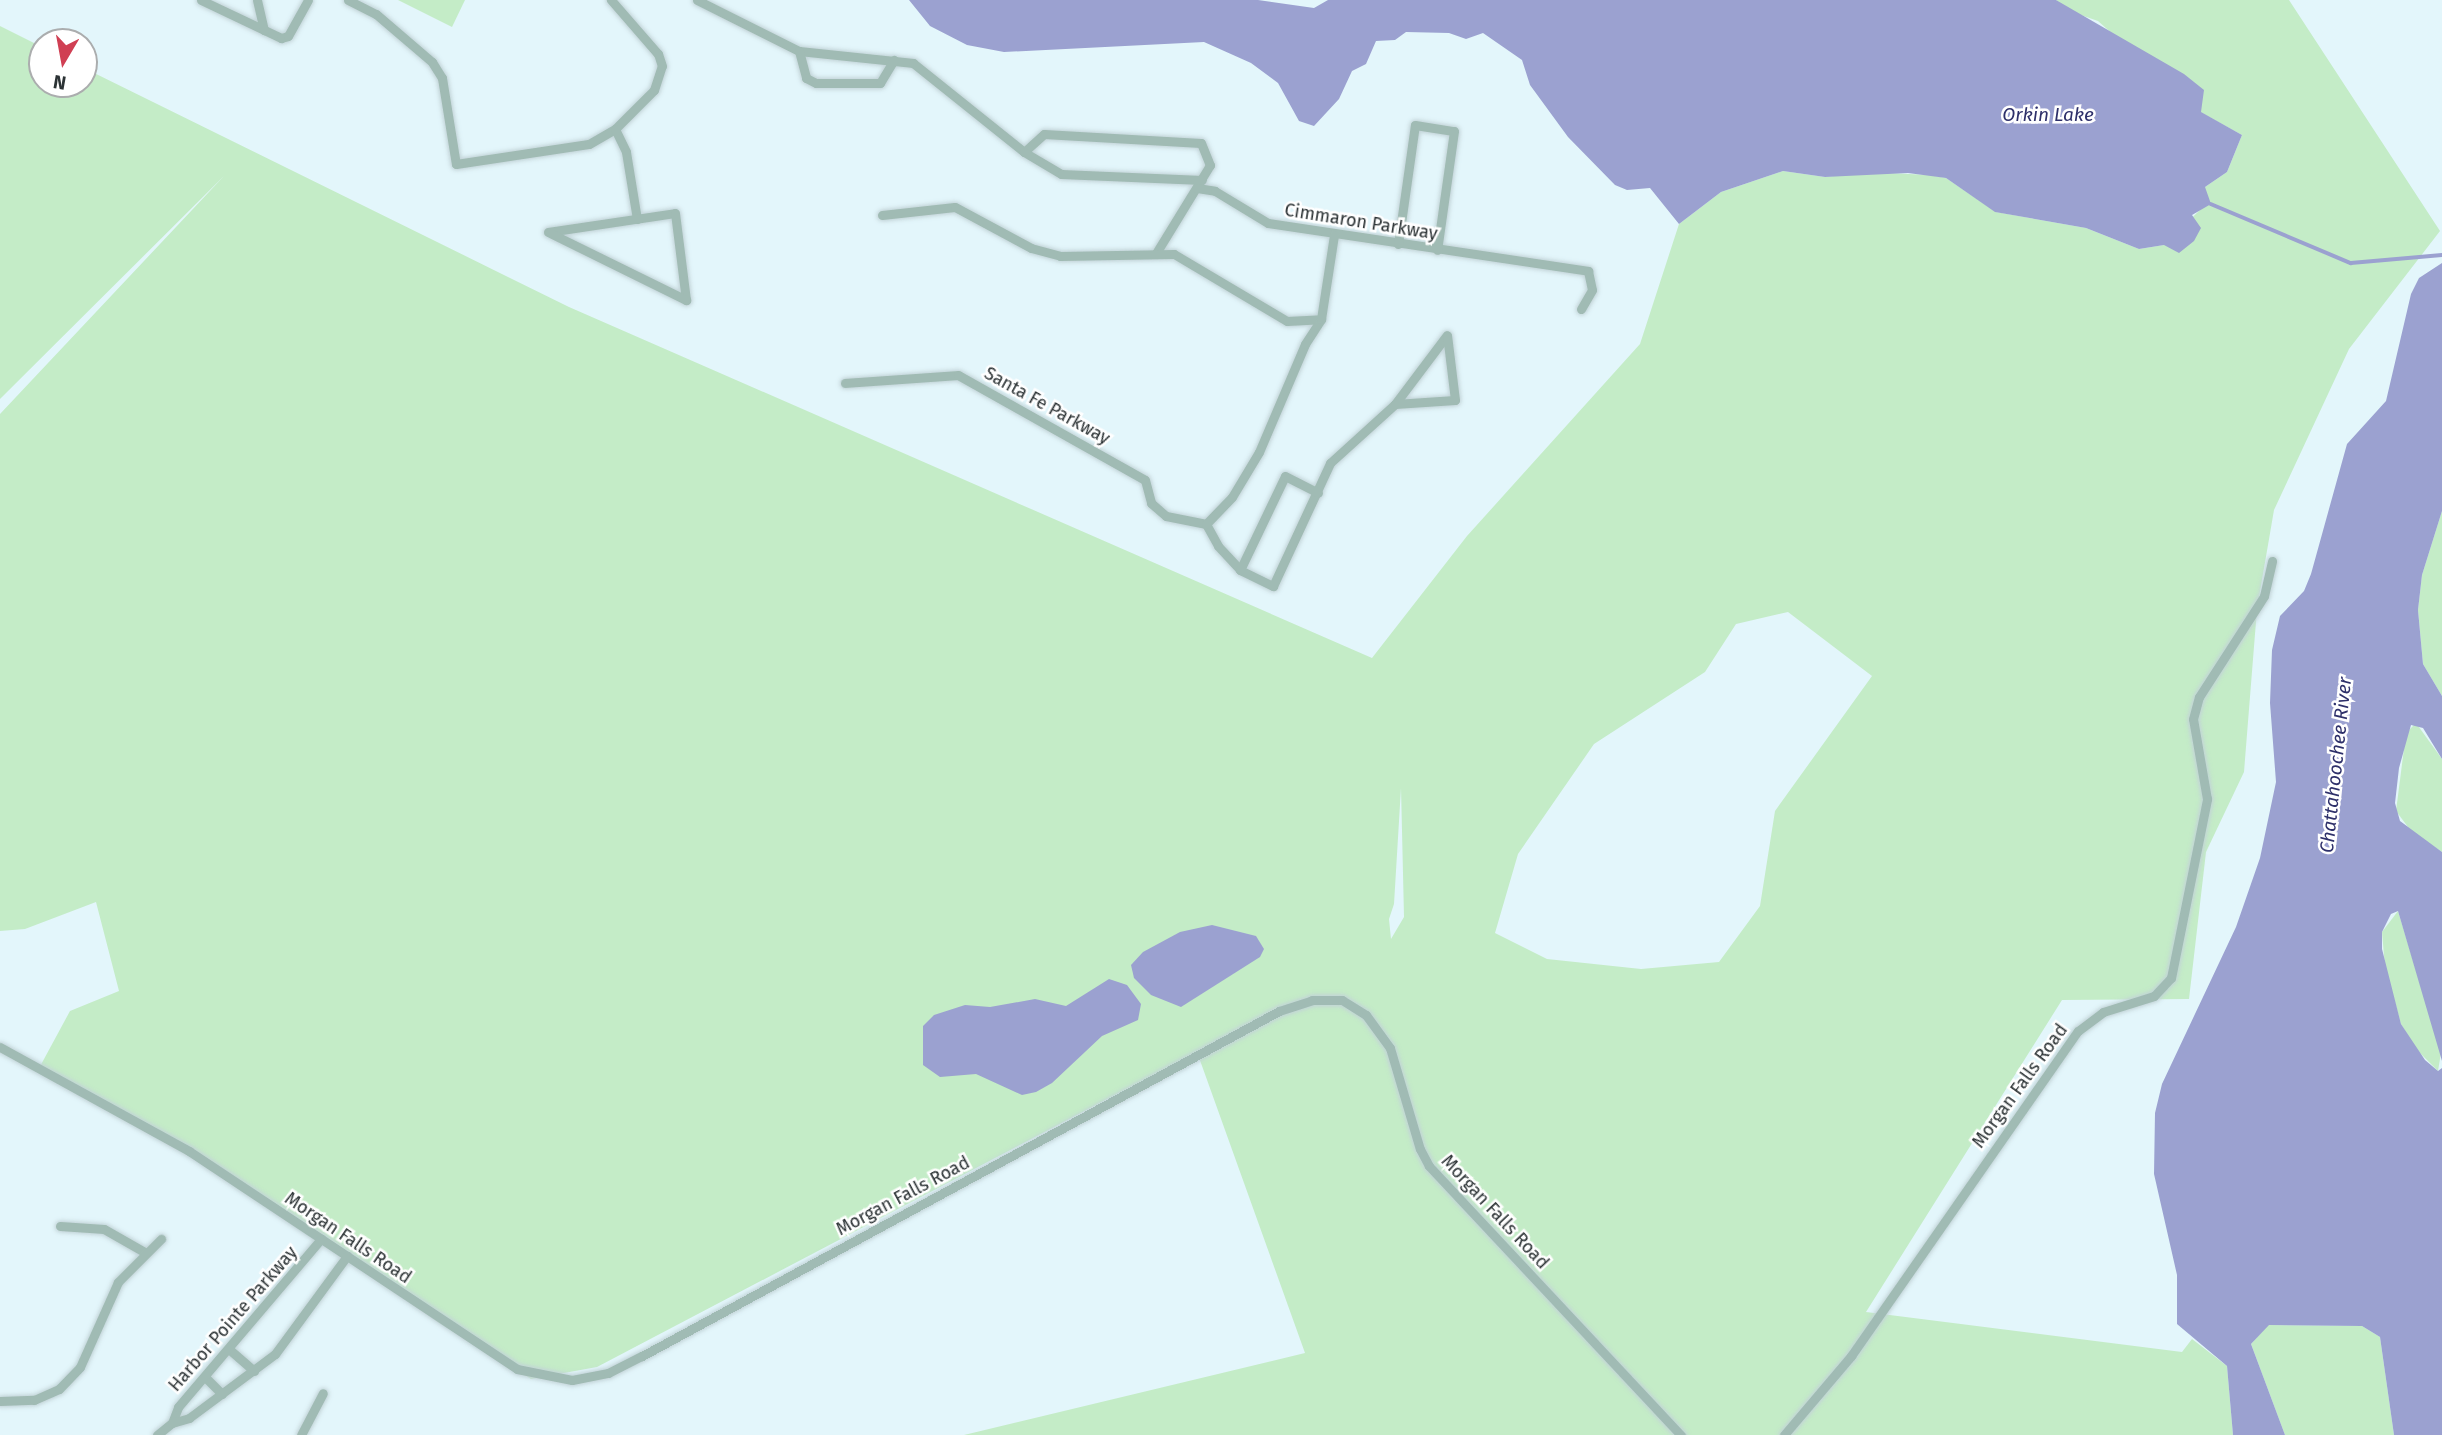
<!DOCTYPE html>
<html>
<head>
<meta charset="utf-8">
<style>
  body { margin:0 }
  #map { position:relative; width:2442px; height:1435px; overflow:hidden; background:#e3f6fb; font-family:"Fira Sans",sans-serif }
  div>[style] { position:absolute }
  .green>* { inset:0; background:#c4ecc7 }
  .water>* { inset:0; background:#9ba1d0 }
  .stream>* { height:3.5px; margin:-1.75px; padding:0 1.75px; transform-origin:1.75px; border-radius:1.75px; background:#9ba1d0 }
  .roads { filter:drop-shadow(0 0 2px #c2d3d7) drop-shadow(0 0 2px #c2d3d7) }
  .minor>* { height:9px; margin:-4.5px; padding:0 4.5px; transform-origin:4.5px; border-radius:4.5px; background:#a0bbb4 }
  span { translate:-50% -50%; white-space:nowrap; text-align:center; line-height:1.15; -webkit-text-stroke:5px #fff; paint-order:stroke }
  .street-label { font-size:18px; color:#2c3335 }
  .water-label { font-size:19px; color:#2e306a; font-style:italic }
  .north { position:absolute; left:28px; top:28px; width:70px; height:70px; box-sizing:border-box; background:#fff; border:2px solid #abadae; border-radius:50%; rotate:190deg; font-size:19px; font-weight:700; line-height:28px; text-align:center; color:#2c3335 }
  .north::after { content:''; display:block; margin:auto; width:24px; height:32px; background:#d03f53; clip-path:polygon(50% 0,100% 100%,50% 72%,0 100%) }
</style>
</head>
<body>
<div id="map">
  <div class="green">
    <i style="clip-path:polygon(398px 0,465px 0,452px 27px)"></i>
    <i style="clip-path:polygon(evenodd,2056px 0,2289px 0,2440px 231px,2349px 349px,2274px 510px,2257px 609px,2244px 772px,2206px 852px,2189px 999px,2062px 1000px,1866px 1312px,2182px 1352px,2192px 1339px,2227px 1366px,2233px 1435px,964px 1435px,1305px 1353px,1197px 1052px,597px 1367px,531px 1379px,439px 1323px,250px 1189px,37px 1072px,70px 1011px,119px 991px,96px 902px,25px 929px,0 931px,0 414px,224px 176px,0 399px,0 26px,42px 47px,42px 84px,84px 84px,84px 68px,569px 307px,1372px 658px,1467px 536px,1640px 344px,1679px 224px,1721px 192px,1783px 171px,1825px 177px,1869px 172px,1929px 175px,1946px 178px,1996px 212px,2086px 228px,2139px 249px,2164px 245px,2202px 208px,2205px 187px,2227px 172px,2242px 135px,2200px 112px,2098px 21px,2072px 12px,2056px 0,1788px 612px,1872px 676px,1775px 811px,1760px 906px,1719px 962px,1641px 969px,1547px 959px,1495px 933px,1518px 854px,1594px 744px,1705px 672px,1736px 624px,1788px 612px,2056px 0,1401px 788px,1404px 917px,1391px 939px,1389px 919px,1394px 904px,1401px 788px)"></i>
    <i style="clip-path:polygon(2442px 511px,2442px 696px,2423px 664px,2418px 610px,2422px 575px)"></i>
    <i style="clip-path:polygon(2416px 723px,2442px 759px,2442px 852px,2411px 831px,2396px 811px,2406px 733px)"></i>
    <i style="clip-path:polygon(2398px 911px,2441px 1053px,2438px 1071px,2416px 1049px,2401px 1024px,2385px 967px,2382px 932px)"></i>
    <i style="clip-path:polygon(2268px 1325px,2362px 1326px,2380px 1337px,2394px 1435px,2285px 1435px,2251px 1344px)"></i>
  </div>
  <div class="water">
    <i style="clip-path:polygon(909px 0,1258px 0,1314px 8px,1328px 0,2056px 0,2184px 74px,2204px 90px,2201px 112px,2242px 135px,2227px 172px,2205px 187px,2211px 204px,2192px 215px,2201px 228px,2194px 241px,2179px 253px,2164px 245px,2139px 249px,2086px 228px,1995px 212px,1946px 178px,1908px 173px,1825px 177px,1783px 171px,1721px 192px,1679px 224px,1650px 188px,1627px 190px,1615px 185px,1568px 137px,1530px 85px,1522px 60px,1483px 33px,1466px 39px,1449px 33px,1406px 32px,1395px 40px,1376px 41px,1366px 64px,1352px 71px,1339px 99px,1314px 126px,1299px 121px,1278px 83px,1251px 63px,1204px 42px,1004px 52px,967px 45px,930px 26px)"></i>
    <i style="clip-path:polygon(2442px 263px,2442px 511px,2422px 575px,2418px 610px,2423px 664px,2442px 696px,2442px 759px,2423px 728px,2411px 725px,2399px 768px,2395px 803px,2400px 821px,2442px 852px,2442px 1061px,2398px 911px,2391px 914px,2382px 932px,2382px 949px,2401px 1024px,2425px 1060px,2438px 1071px,2442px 1068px,2442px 1435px,2394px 1435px,2380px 1337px,2362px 1326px,2269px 1325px,2251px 1344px,2285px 1435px,2233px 1435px,2227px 1366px,2177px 1324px,2177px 1275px,2154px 1174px,2155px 1113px,2162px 1084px,2236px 927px,2260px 858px,2276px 782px,2270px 703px,2272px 650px,2280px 616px,2304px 591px,2311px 574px,2347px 444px,2386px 401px,2411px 294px,2419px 278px)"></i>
    <i style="clip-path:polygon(1212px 925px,1256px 936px,1264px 949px,1260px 957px,1181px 1007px,1151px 995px,1134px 978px,1131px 965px,1143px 952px,1180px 932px)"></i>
    <i style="clip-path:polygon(1109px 979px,1127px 985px,1141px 1004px,1138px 1020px,1102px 1036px,1052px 1083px,1036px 1092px,1022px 1095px,976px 1074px,940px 1077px,923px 1065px,923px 1026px,934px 1015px,965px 1005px,990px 1007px,1035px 999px,1066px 1006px)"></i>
  </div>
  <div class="stream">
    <i style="left:2211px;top:204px;width:152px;rotate:22.9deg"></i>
    <i style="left:2351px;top:263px;width:91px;rotate:-5deg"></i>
  </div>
  <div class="roads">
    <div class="minor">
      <i style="left:201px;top:0;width:89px;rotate:25.4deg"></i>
      <i style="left:281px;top:38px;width:7px;rotate:-16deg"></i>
      <i style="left:288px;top:36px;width:41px;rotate:-60.9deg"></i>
      <i style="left:257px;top:0;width:31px;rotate:77deg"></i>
      <i style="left:348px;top:0;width:31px;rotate:27deg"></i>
      <i style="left:376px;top:14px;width:74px;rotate:40.6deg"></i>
      <i style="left:432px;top:62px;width:19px;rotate:58deg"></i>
      <i style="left:442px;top:78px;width:87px;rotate:80.8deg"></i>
      <i style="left:456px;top:164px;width:134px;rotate:-8.6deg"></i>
      <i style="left:589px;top:144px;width:30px;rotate:-30deg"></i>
      <i style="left:615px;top:129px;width:55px;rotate:-45deg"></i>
      <i style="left:654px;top:90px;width:25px;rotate:-72deg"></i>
      <i style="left:662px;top:66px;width:13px;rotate:-108deg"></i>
      <i style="left:658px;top:54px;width:72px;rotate:-131deg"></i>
      <i style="left:697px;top:0;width:114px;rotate:26.6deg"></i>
      <i style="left:799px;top:51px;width:115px;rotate:6deg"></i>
      <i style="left:913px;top:63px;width:142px;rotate:38.7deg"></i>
      <i style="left:1024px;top:152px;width:27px;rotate:-42deg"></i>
      <i style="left:1044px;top:134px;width:157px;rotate:3.3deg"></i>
      <i style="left:1201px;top:143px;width:24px;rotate:68deg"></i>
      <i style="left:1210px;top:165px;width:103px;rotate:121.5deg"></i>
      <i style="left:799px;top:51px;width:28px;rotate:75deg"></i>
      <i style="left:806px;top:78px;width:11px;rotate:27deg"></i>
      <i style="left:816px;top:83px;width:64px"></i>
      <i style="left:880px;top:83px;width:27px;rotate:-59deg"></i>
      <i style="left:615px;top:129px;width:25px;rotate:64deg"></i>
      <i style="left:626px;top:152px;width:68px;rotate:80.7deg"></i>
      <i style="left:1024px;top:152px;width:43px;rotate:30.7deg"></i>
      <i style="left:1061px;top:174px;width:141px;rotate:2.4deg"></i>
      <i style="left:1197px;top:188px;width:18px;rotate:9deg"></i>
      <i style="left:1215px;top:191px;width:62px;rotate:31.1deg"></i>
      <i style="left:1268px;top:223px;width:324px;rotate:8.5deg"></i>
      <i style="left:1588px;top:271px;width:19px;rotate:78deg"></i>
      <i style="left:1592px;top:290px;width:22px;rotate:120deg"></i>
      <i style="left:882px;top:215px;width:73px;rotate:-6.3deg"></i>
      <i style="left:955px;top:207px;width:86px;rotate:28.3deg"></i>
      <i style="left:1031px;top:248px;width:30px;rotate:15deg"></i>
      <i style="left:1060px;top:256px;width:114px;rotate:-1deg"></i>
      <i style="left:1174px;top:254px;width:131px;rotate:30.7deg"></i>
      <i style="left:1287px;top:321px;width:34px;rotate:-3deg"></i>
      <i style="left:548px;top:232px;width:128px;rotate:-8.5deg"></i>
      <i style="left:675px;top:213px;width:88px;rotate:82.8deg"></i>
      <i style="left:550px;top:233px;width:152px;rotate:26.2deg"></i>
      <i style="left:1398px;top:244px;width:120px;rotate:-81.9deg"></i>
      <i style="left:1415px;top:125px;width:39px;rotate:9deg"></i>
      <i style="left:1454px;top:131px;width:120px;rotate:98.1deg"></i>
      <i style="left:845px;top:383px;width:113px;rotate:-4deg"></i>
      <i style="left:958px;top:375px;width:214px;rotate:29.3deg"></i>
      <i style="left:1145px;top:480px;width:24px;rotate:75deg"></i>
      <i style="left:1151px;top:503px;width:20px;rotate:41deg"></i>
      <i style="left:1166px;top:516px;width:41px;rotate:11.3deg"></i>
      <i style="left:1206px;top:524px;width:25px;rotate:61deg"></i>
      <i style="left:1218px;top:546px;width:33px;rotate:47deg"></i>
      <i style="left:1240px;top:570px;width:37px;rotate:26deg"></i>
      <i style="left:1273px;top:586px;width:136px;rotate:-65.1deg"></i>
      <i style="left:1330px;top:463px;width:88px;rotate:-42.2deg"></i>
      <i style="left:1395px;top:404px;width:86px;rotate:-53deg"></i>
      <i style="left:1395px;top:404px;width:60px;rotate:-3.8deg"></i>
      <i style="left:1455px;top:400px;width:65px;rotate:-97deg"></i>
      <i style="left:1206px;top:524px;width:37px;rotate:-46deg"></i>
      <i style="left:1232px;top:497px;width:52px;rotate:-59deg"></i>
      <i style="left:1259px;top:452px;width:117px;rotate:-66.9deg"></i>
      <i style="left:1305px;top:344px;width:30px;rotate:-57deg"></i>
      <i style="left:1321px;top:319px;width:85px;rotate:-81.2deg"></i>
      <i style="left:1240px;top:570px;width:104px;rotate:-64.4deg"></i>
      <i style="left:1285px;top:476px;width:37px;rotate:27deg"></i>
      <i style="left:0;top:1047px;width:216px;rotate:28.8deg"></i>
      <i style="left:189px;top:1151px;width:394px;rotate:33.6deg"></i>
      <i style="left:517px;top:1369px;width:56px;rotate:11.3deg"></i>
      <i style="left:572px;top:1380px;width:37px;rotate:-11deg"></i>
      <i style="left:608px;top:1373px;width:38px;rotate:-27deg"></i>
      <i style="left:642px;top:1356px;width:724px;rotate:-28.44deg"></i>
      <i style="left:1279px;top:1011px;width:35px;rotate:-18deg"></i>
      <i style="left:1312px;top:1000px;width:30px"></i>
      <i style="left:1342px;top:1000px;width:28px;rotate:32deg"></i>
      <i style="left:1366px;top:1015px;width:41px;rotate:54deg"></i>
      <i style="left:1390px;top:1048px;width:105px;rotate:73.5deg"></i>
      <i style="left:1420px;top:1149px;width:19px;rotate:62deg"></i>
      <i style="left:1429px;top:1166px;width:369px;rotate:46.9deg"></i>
      <i style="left:60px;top:1226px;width:44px;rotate:3.9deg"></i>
      <i style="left:104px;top:1229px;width:48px;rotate:29.7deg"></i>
      <i style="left:230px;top:1350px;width:32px;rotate:41deg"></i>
      <i style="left:205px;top:1377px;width:24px;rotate:45deg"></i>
      <i style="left:0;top:1401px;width:34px;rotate:-2deg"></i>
      <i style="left:34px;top:1400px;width:27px;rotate:-24deg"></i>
      <i style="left:59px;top:1389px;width:30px;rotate:-46deg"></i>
      <i style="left:80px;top:1367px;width:93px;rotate:-65.9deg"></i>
      <i style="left:118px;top:1282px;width:61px;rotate:-45deg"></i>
      <i style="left:172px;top:1423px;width:17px;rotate:-69deg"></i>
      <i style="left:178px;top:1407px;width:221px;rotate:-49.6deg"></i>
      <i style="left:157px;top:1435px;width:19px;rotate:-39deg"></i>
      <i style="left:172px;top:1423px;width:18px;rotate:-16deg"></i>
      <i style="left:189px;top:1418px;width:107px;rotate:-36.7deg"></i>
      <i style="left:275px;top:1354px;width:122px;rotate:-53.7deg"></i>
      <i style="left:301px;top:1435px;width:47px;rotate:-62.4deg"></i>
      <i style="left:1784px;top:1435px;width:104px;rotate:-49.7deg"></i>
      <i style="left:1851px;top:1356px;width:396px;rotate:-55.1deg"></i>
      <i style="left:2078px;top:1031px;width:31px;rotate:-37deg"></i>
      <i style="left:2103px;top:1012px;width:53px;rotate:-17.4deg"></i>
      <i style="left:2154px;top:996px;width:25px;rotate:-47deg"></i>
      <i style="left:2171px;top:978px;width:183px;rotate:-78.6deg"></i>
      <i style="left:2207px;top:799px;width:81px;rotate:-99.9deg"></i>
      <i style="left:2193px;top:719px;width:23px;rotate:-75deg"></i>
      <i style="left:2199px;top:697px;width:120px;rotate:-57.2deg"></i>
      <i style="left:2264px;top:596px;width:36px;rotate:-77deg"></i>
    </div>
  </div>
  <div class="street-label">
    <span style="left:1361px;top:222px;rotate:9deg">Cimmaron Parkway</span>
    <span style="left:1047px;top:406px;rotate:29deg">Santa Fe Parkway</span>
    <span style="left:2020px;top:1086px;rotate:-54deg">Morgan Falls Road</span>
    <span style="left:903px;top:1196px;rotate:-28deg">Morgan Falls Road</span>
    <span style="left:1495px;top:1212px;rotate:47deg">Morgan Falls Road</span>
    <span style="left:348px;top:1238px;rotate:34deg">Morgan Falls Road</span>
    <span style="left:233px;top:1319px;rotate:-49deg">Harbor Pointe Parkway</span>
  </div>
  <div class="water-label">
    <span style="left:2048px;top:115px">Orkin Lake</span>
    <span style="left:2336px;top:765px;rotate:-84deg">Chattahoochee River</span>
  </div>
  <div class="north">N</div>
</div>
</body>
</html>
